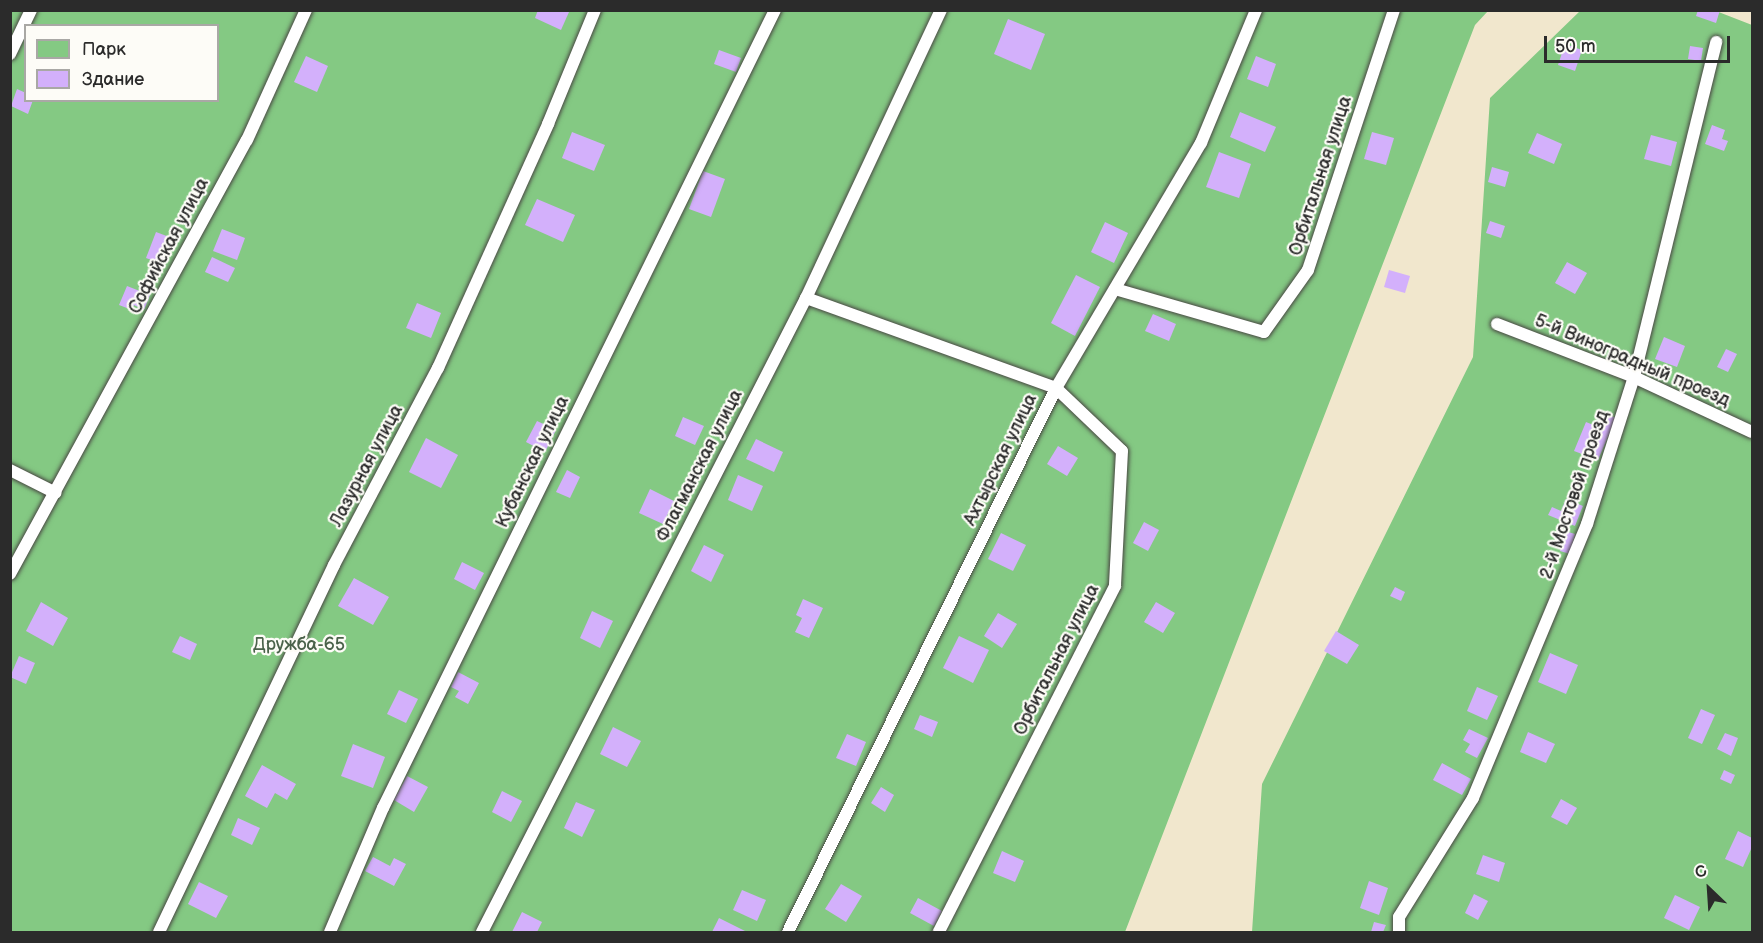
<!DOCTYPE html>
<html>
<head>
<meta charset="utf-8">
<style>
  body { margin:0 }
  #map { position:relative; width:1763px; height:943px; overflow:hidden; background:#f1e7cd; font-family:"Balsamiq Sans",sans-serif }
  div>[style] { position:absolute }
  .green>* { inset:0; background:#84c983 }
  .building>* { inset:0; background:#d3b0fb }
  .roads { filter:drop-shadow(0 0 2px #494743) drop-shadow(0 0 2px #494743) }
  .service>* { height:12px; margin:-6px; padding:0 6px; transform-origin:6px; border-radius:6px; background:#fff }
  span { translate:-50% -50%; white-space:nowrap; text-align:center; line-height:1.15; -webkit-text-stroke:4.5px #fdfcf7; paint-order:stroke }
  .street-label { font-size:18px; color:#2b2b2b }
  .park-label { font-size:18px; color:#4a624a }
  .frame { position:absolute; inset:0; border:12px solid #2b2b2b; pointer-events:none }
  .legend { position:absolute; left:24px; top:24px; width:195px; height:78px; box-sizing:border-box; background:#fdfcf7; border:2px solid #a9a8a5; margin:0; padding:8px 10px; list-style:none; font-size:18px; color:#2b2b2b }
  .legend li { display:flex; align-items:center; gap:12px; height:30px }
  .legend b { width:30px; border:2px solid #a9a8a5 }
  .north { position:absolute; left:1679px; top:859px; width:60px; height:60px; -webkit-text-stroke:4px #fdfcf7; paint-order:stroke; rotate:335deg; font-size:16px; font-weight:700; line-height:24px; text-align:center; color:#2b2b2b }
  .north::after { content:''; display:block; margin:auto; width:21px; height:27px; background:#2b2b2b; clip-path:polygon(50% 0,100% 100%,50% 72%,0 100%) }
  .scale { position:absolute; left:1544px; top:36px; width:186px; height:27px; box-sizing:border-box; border:3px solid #2b2b2b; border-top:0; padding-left:8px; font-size:18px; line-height:21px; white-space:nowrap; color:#2b2b2b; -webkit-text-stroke:4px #fdfcf7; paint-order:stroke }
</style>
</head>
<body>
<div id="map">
  <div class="green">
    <i style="clip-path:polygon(evenodd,11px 11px,1488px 11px,1475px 25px,1125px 932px,11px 932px,11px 11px,26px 26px,218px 26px,218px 100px,26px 100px,26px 26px)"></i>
    <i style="clip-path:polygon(1580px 11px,1716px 11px,1752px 25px,1752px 932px,1252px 932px,1262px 784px,1473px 357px,1490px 98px)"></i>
  </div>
  <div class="building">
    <i style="clip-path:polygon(538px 10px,565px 10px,569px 12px,561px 30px,535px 18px)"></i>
    <i style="clip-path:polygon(1698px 10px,1720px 10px,1716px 23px,1696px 16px)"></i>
    <i style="clip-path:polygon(1008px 19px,1045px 34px,1031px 70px,994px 54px)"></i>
    <i style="clip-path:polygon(1565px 44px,1582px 50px,1575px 71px,1558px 65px)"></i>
    <i style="clip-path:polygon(1690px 46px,1703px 48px,1701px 61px,1688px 59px)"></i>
    <i style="clip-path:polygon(719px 50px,741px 58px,736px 72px,714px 64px)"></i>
    <i style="clip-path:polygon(306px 56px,328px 66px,317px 92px,294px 82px)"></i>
    <i style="clip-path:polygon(1256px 56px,1276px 64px,1268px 87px,1247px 79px)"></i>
    <i style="clip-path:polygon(17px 89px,26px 93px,26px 100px,33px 100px,28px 114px,11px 106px)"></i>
    <i style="clip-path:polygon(1240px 112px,1276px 127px,1265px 152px,1230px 137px)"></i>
    <i style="clip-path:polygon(1712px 125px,1725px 130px,1722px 139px,1728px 141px,1724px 151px,1705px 144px)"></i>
    <i style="clip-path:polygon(572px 132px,605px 145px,594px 171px,562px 158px)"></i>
    <i style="clip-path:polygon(1372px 132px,1394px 138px,1386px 165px,1364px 159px)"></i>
    <i style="clip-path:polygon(1537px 133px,1562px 144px,1554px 164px,1528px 153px)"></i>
    <i style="clip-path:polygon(1651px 135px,1677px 142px,1671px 166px,1644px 159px)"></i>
    <i style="clip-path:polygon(1219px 152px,1251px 164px,1239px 198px,1206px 187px)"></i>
    <i style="clip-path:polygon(1492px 167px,1509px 172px,1505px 187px,1488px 182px)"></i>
    <i style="clip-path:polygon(703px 171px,725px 179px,711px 217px,689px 209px)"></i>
    <i style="clip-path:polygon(537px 199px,575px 215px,563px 242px,525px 225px)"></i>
    <i style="clip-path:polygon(1490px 221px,1505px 226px,1501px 238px,1486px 233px)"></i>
    <i style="clip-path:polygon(1105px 222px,1128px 233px,1114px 263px,1091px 252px)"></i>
    <i style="clip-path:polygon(222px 229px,245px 238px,237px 260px,213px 251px)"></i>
    <i style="clip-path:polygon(156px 232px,172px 238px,162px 264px,146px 258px)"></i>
    <i style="clip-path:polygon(212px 257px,235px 268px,228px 282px,205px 272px)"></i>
    <i style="clip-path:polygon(1567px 262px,1587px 273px,1575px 294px,1555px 283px)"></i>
    <i style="clip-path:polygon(1389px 270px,1410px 276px,1405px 293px,1384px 287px)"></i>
    <i style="clip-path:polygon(1076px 275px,1100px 287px,1075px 336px,1051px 323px)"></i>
    <i style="clip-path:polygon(127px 286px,150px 295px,144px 310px,134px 305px,132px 310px,119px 305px)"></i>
    <i style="clip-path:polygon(417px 303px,441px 313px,431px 338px,406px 328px)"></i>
    <i style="clip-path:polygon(1153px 314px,1176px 324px,1169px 341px,1145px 331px)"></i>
    <i style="clip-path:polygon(1664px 337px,1685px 346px,1677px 367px,1655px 359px)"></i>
    <i style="clip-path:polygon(1726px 349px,1737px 354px,1728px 372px,1717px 367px)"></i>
    <i style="clip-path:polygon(1607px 414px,1616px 418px,1598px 460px,1574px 451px,1586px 422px,1601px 428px)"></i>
    <i style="clip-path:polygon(683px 417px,704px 426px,695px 445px,675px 436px)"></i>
    <i style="clip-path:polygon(537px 421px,556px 430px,545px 452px,526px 442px)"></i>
    <i style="clip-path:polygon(426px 438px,458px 455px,441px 488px,409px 472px)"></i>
    <i style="clip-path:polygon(756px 439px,783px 452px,774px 472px,746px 459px)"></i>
    <i style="clip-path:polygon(1058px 446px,1078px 458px,1067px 476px,1047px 464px)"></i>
    <i style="clip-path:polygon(567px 470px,580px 477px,570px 498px,556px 492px)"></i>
    <i style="clip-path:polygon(738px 475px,763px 486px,752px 511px,728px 500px)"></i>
    <i style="clip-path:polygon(650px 489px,674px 501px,663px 524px,639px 513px)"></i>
    <i style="clip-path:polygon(1566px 499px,1583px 506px,1575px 526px,1548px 515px,1552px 507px,1561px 511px)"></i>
    <i style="clip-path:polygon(1144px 522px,1159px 530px,1148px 551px,1133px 543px)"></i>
    <i style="clip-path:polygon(1565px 531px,1575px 534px,1570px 554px,1560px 551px)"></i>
    <i style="clip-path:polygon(1001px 533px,1026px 545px,1013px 571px,988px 559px)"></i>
    <i style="clip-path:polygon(704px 545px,724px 555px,711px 582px,691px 571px)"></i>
    <i style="clip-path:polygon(462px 562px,484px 573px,475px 590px,454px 579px)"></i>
    <i style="clip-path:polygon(354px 578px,389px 597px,373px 625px,338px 606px)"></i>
    <i style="clip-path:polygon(1395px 587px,1405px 592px,1401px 601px,1390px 596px)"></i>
    <i style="clip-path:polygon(803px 599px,823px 608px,809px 638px,795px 632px,802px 618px,796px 615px)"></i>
    <i style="clip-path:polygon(41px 602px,68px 618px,53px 646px,26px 631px)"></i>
    <i style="clip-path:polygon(1156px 602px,1175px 613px,1163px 633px,1144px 622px)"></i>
    <i style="clip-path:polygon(592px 611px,613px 621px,600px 648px,580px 638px)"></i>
    <i style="clip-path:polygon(998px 613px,1017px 624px,1002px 648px,984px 636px)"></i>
    <i style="clip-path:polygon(1336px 631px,1359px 645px,1347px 664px,1324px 651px)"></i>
    <i style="clip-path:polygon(180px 636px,197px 644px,190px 660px,172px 652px)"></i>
    <i style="clip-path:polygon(959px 636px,989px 650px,973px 683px,943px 668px)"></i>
    <i style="clip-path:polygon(1550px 653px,1578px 665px,1566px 694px,1538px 682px)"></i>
    <i style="clip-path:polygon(19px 656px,35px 663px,26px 684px,10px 677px)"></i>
    <i style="clip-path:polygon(458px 672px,479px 683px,468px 704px,455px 697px,459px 691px,451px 687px)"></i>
    <i style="clip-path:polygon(1477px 687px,1498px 696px,1487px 720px,1467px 711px)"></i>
    <i style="clip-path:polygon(399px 690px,418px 699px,406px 723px,387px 714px)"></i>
    <i style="clip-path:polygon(1701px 709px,1715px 715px,1702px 744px,1688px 738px)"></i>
    <i style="clip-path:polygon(920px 715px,938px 722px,932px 737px,914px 729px)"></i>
    <i style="clip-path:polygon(613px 727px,641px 741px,627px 767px,600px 754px)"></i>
    <i style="clip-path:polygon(1469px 729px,1488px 738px,1477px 758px,1465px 752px,1470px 744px,1463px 740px)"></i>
    <i style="clip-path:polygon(1528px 732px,1555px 744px,1546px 763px,1520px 752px)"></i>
    <i style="clip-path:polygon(1725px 733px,1738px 738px,1731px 756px,1717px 749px)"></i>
    <i style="clip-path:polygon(847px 734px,866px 742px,856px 766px,836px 758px)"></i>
    <i style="clip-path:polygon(353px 744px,385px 757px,373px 788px,341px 776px)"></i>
    <i style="clip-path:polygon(1442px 763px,1471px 779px,1462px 795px,1433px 780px)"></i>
    <i style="clip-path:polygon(262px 765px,296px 784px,287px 800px,275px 793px,267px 808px,245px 796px)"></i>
    <i style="clip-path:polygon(1724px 770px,1735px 775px,1731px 784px,1720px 779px)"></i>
    <i style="clip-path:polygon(407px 776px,428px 787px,414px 812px,394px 800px)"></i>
    <i style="clip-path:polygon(881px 787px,894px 795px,885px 812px,871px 803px)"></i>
    <i style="clip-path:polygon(502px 791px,522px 801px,511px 822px,492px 812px)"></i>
    <i style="clip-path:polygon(1561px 799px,1577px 808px,1567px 825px,1551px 817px)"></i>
    <i style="clip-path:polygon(576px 802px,595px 810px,582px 837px,564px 828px)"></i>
    <i style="clip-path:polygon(238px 818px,260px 828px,252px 845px,231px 835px)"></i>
    <i style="clip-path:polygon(1738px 831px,1752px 838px,1752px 847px,1743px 867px,1725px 859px)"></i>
    <i style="clip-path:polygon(1002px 851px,1024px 861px,1015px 882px,993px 873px)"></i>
    <i style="clip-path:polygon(1483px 855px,1505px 863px,1499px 882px,1476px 874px)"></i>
    <i style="clip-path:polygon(373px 857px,390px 866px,394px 858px,406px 864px,394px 886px,365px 871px)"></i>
    <i style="clip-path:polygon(1369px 881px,1388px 888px,1379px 915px,1360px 908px)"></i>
    <i style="clip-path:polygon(199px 882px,228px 896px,216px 918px,188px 904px)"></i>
    <i style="clip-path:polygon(841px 884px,862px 896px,846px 922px,825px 909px)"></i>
    <i style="clip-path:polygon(742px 890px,766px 900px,757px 921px,733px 910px)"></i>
    <i style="clip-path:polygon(1474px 894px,1488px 901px,1478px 920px,1465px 913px)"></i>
    <i style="clip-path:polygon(1675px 895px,1700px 907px,1689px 930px,1664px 918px)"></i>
    <i style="clip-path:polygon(918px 898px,942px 911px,934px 926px,910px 913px)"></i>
    <i style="clip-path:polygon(522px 912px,542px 922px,537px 932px,512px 932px)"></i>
    <i style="clip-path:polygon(719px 918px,747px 932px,712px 932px)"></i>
    <i style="clip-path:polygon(1374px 922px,1386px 925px,1383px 932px,1371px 932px)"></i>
  </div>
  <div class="roads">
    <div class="service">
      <i style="left:10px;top:54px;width:49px;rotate:-64.5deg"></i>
      <i style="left:1115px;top:289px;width:155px;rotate:16.1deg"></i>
      <i style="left:1264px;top:332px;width:76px;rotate:-54.6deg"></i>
      <i style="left:1308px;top:270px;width:274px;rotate:-71.7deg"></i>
      <i style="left:806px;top:298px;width:266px;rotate:19.8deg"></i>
      <i style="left:1056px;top:388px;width:91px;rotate:43.7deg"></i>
      <i style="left:1122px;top:451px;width:135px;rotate:93deg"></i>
      <i style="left:1115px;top:586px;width:388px;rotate:117deg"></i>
      <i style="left:1497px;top:324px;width:147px;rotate:21.1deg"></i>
      <i style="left:1634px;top:377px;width:130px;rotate:25deg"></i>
      <i style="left:10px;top:470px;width:51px;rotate:26.6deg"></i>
      <i style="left:10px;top:574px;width:494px;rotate:-61.4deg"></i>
      <i style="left:247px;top:140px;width:143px;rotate:-65.6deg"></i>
      <i style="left:159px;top:932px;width:407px;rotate:-64.5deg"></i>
      <i style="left:334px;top:565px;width:223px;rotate:-62.2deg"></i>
      <i style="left:438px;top:368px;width:268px;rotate:-65.7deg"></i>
      <i style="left:548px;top:124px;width:123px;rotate:-67.6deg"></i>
      <i style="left:330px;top:932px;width:135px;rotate:-66.9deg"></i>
      <i style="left:383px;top:808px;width:889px;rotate:-63.84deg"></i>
      <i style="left:482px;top:932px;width:712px;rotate:-62.93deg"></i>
      <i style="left:806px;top:298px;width:318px;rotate:-64.9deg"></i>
      <i style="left:788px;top:932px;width:606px;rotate:-63.77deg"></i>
      <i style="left:1056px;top:388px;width:285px;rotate:-59.4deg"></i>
      <i style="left:1201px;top:143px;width:144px;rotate:-67.5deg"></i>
      <i style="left:1399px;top:932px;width:15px;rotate:-90deg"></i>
      <i style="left:1399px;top:917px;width:140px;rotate:-58.1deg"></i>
      <i style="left:1473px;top:798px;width:297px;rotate:-67.4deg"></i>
      <i style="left:1587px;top:524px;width:154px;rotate:-72.3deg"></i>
      <i style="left:1634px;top:377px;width:345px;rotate:-76.2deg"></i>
    </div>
  </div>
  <div class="street-label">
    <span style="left:1321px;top:176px;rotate:-72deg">Орбитальная улица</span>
    <span style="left:169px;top:246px;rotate:-62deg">Софийская улица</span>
    <span style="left:1632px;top:361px;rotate:23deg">5-й Виноградный проезд</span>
    <span style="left:1001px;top:460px;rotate:-64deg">Ахтырская улица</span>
    <span style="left:533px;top:462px;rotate:-64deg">Кубанская улица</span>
    <span style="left:367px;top:466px;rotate:-62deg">Лазурная улица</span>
    <span style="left:700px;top:466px;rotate:-63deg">Флагманская улица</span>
    <span style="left:1575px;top:495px;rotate:-71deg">2-й Мостовой проезд</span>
    <span style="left:1057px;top:660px;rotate:-63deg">Орбитальная улица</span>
  </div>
  <div class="park-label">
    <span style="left:299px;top:645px">Дружба-65</span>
  </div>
  <div class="frame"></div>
  <ul class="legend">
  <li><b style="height:16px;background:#84c983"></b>Парк</li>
  <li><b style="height:16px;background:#d3b0fb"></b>Здание</li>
  </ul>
  <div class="north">С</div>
  <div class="scale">50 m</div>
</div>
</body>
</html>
